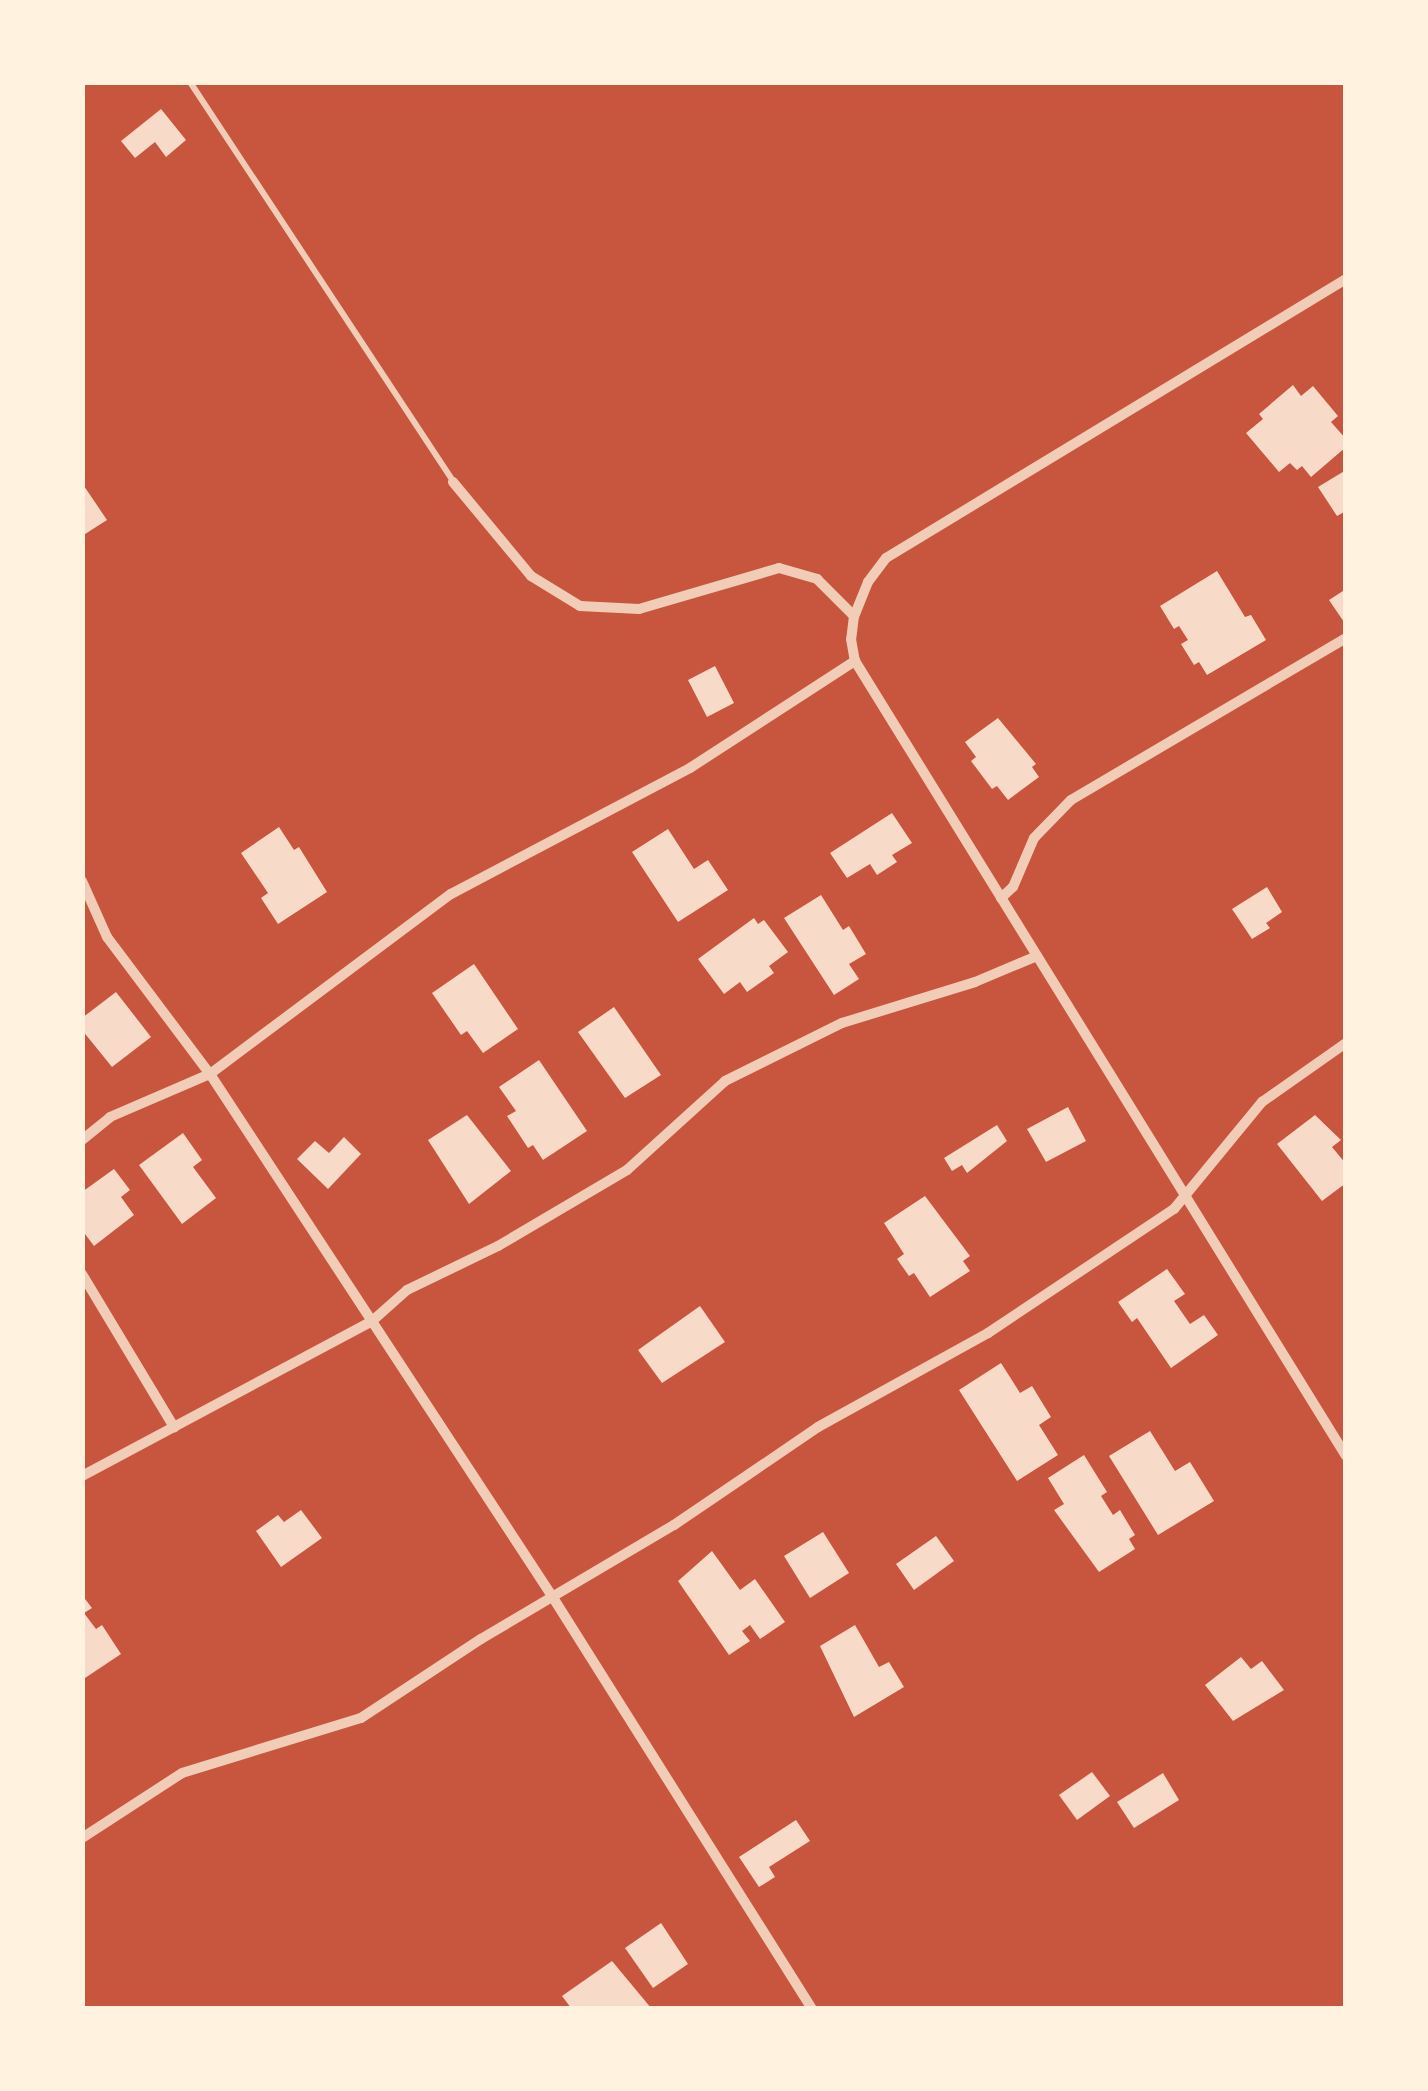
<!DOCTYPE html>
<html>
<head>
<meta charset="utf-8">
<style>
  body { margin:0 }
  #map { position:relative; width:1428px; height:2091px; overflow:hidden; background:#c8553d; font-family:Figtree,sans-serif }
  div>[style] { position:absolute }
  .building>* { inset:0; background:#f7dbc8 }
  .service>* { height:6px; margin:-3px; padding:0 3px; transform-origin:3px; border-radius:3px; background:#f1ccb7 }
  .minor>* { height:10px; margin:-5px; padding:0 5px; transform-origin:5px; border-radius:5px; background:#f1ccb7 }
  span { translate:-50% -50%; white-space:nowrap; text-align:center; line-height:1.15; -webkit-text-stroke:9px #fff3e0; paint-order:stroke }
  .frame { position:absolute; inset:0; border:85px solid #fff3e0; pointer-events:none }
</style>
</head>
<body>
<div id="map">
  <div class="building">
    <i style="clip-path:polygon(161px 109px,186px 140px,166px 157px,155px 142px,135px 158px,121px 141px)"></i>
    <i style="clip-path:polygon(1293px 385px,1301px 396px,1313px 386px,1338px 416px,1331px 422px,1346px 439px,1346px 447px,1311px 477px,1302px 466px,1297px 470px,1290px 463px,1279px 472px,1246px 433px,1263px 419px,1259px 414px)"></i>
    <i style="clip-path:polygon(1346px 470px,1346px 511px,1337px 516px,1318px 487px)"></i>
    <i style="clip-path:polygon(82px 483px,107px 520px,82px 536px)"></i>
    <i style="clip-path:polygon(1217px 571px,1245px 617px,1251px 615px,1266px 640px,1207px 675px,1199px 662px,1194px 665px,1181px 644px,1188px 640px,1179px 626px,1174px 629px,1160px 606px)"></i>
    <i style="clip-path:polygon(1346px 589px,1346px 625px,1329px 600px)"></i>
    <i style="clip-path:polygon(715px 666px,734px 703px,707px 717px,688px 680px)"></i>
    <i style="clip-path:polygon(998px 718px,1036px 764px,1032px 767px,1039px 777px,1008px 800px,997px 786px,992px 789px,971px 761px,976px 757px,965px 742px)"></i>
    <i style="clip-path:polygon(892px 813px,912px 843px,892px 855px,897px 862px,877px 875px,870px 864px,847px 878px,830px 853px)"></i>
    <i style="clip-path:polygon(279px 827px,294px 850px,299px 847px,327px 892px,278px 924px,261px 898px,268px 893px,241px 853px)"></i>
    <i style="clip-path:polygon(668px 829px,694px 869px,708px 860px,728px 890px,678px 922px,632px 852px)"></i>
    <i style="clip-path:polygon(1267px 887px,1282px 912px,1266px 923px,1270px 928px,1252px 939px,1232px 909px)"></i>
    <i style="clip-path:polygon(821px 895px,843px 930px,849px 926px,866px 954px,849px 964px,859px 979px,834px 995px,784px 918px)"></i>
    <i style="clip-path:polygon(754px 918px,758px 924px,764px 920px,788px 952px,769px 966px,774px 973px,747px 992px,740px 982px,724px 994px,698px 959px)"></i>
    <i style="clip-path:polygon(474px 964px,518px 1029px,483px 1053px,467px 1031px,461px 1035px,432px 993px)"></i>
    <i style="clip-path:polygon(116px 992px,151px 1037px,112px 1067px,82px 1030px,82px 1018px)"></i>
    <i style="clip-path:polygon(614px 1007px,661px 1075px,625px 1098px,578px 1032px)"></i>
    <i style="clip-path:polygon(539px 1060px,587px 1131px,543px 1160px,533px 1145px,528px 1148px,507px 1116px,516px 1111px,499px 1087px)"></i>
    <i style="clip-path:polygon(1068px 1107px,1086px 1141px,1046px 1162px,1027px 1129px)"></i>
    <i style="clip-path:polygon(467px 1115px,511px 1171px,469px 1204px,428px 1140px)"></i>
    <i style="clip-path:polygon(1315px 1115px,1341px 1140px,1332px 1147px,1346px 1164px,1346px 1183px,1322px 1201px,1277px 1144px)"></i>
    <i style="clip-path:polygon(997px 1125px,1007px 1141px,967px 1173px,962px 1165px,952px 1171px,944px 1158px)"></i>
    <i style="clip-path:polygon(183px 1133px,202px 1160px,193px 1167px,216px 1198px,182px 1224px,139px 1165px)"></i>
    <i style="clip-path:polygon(344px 1137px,361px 1154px,328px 1189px,297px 1159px,315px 1141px,329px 1153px)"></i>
    <i style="clip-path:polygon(114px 1169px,130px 1190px,121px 1197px,134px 1215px,94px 1246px,82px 1230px,82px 1192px)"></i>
    <i style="clip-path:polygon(925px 1196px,970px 1256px,963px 1261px,970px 1271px,930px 1297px,914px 1273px,909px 1276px,897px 1259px,904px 1254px,884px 1223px)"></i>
    <i style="clip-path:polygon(1167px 1269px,1185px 1294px,1174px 1301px,1190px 1324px,1204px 1315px,1218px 1335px,1171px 1368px,1137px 1318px,1132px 1322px,1118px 1302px)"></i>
    <i style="clip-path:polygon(700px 1306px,725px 1342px,662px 1383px,638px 1350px)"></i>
    <i style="clip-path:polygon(1001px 1363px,1020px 1393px,1032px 1386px,1051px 1417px,1039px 1425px,1058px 1455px,1017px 1481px,959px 1390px)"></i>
    <i style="clip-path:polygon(1150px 1431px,1175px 1471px,1190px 1462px,1214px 1501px,1158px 1535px,1109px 1456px)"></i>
    <i style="clip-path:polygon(1084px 1455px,1107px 1492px,1101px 1496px,1113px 1515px,1120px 1510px,1135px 1535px,1129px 1539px,1135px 1549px,1099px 1572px,1054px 1510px,1064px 1504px,1048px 1478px)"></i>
    <i style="clip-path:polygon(301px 1510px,322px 1538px,281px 1567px,256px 1531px,278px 1515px,284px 1522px)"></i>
    <i style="clip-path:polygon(823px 1532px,849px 1573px,810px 1598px,784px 1556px)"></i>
    <i style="clip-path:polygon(936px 1536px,954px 1561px,914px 1590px,896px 1564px)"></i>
    <i style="clip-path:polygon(712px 1551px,740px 1590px,755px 1579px,785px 1622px,760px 1639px,750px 1625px,742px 1631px,750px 1641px,729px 1655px,678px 1581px)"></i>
    <i style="clip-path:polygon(82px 1595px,92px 1608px,84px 1613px,96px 1629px,102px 1625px,121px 1654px,82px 1680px)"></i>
    <i style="clip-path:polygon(855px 1625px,879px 1667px,889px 1662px,904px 1687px,854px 1717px,820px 1646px)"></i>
    <i style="clip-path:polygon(1241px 1657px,1251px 1669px,1262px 1661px,1284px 1690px,1233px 1721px,1205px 1685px)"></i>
    <i style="clip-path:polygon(1092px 1772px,1110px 1796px,1077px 1820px,1059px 1795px)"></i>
    <i style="clip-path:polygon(1163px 1773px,1179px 1800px,1134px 1828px,1117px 1802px)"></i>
    <i style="clip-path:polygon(796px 1820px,810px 1841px,769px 1867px,775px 1877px,759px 1887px,739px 1857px)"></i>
    <i style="clip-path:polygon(661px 1923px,688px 1964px,653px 1988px,625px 1948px)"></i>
    <i style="clip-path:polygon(612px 1961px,651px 2008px,571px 2008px,562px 1996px)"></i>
  </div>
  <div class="service">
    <i style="left:190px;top:82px;width:478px;rotate:56.6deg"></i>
  </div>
  <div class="minor">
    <i style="left:1346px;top:279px;width:538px;rotate:148.76deg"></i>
    <i style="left:886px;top:558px;width:30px;rotate:127deg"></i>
    <i style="left:868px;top:582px;width:37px;rotate:112deg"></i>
    <i style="left:854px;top:616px;width:23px;rotate:97deg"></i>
    <i style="left:851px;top:639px;width:22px;rotate:80deg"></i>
    <i style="left:855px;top:661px;width:934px;rotate:58.3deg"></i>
    <i style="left:453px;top:482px;width:122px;rotate:50.3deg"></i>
    <i style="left:531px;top:576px;width:57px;rotate:31.5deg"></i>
    <i style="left:580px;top:606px;width:59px;rotate:2.9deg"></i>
    <i style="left:639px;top:609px;width:146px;rotate:-16.3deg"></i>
    <i style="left:779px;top:568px;width:40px;rotate:16deg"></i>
    <i style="left:817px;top:579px;width:52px;rotate:45deg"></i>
    <i style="left:82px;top:881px;width:61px;rotate:65.9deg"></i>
    <i style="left:107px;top:937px;width:171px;rotate:53.1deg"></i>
    <i style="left:210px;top:1074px;width:624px;rotate:56.77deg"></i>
    <i style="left:552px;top:1596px;width:487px;rotate:57.8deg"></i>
    <i style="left:1001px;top:898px;width:16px;rotate:-43deg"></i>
    <i style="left:1013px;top:887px;width:53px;rotate:-66.8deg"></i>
    <i style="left:1034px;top:838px;width:53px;rotate:-45.8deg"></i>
    <i style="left:1071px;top:800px;width:319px;rotate:-30.5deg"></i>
    <i style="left:82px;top:1140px;width:36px;rotate:-39deg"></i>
    <i style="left:110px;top:1117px;width:109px;rotate:-23.3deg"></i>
    <i style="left:210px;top:1074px;width:301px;rotate:-36.8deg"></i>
    <i style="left:451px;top:894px;width:270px;rotate:-27.8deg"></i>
    <i style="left:690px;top:768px;width:197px;rotate:-33deg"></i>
    <i style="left:82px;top:1274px;width:179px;rotate:59deg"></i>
    <i style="left:82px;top:1476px;width:327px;rotate:-28.1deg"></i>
    <i style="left:371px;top:1322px;width:48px;rotate:-41.6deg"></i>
    <i style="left:407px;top:1290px;width:101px;rotate:-25.8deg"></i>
    <i style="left:498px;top:1246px;width:150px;rotate:-30.5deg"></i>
    <i style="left:627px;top:1170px;width:132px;rotate:-42.2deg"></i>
    <i style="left:725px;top:1081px;width:131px;rotate:-26.4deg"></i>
    <i style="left:842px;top:1023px;width:139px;rotate:-17.1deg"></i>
    <i style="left:975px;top:982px;width:67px;rotate:-22.8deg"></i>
    <i style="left:82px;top:1838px;width:119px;rotate:-33deg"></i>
    <i style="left:182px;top:1773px;width:187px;rotate:-17.1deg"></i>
    <i style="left:361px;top:1718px;width:144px;rotate:-33.4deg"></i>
    <i style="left:481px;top:1639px;width:224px;rotate:-30.6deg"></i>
    <i style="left:674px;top:1525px;width:174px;rotate:-34.2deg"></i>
    <i style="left:818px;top:1427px;width:194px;rotate:-28.9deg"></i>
    <i style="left:988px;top:1333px;width:224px;rotate:-33.7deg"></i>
    <i style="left:1174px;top:1209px;width:139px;rotate:-50.6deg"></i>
    <i style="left:1262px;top:1102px;width:103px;rotate:-35.1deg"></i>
  </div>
  <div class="frame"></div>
</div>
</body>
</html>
